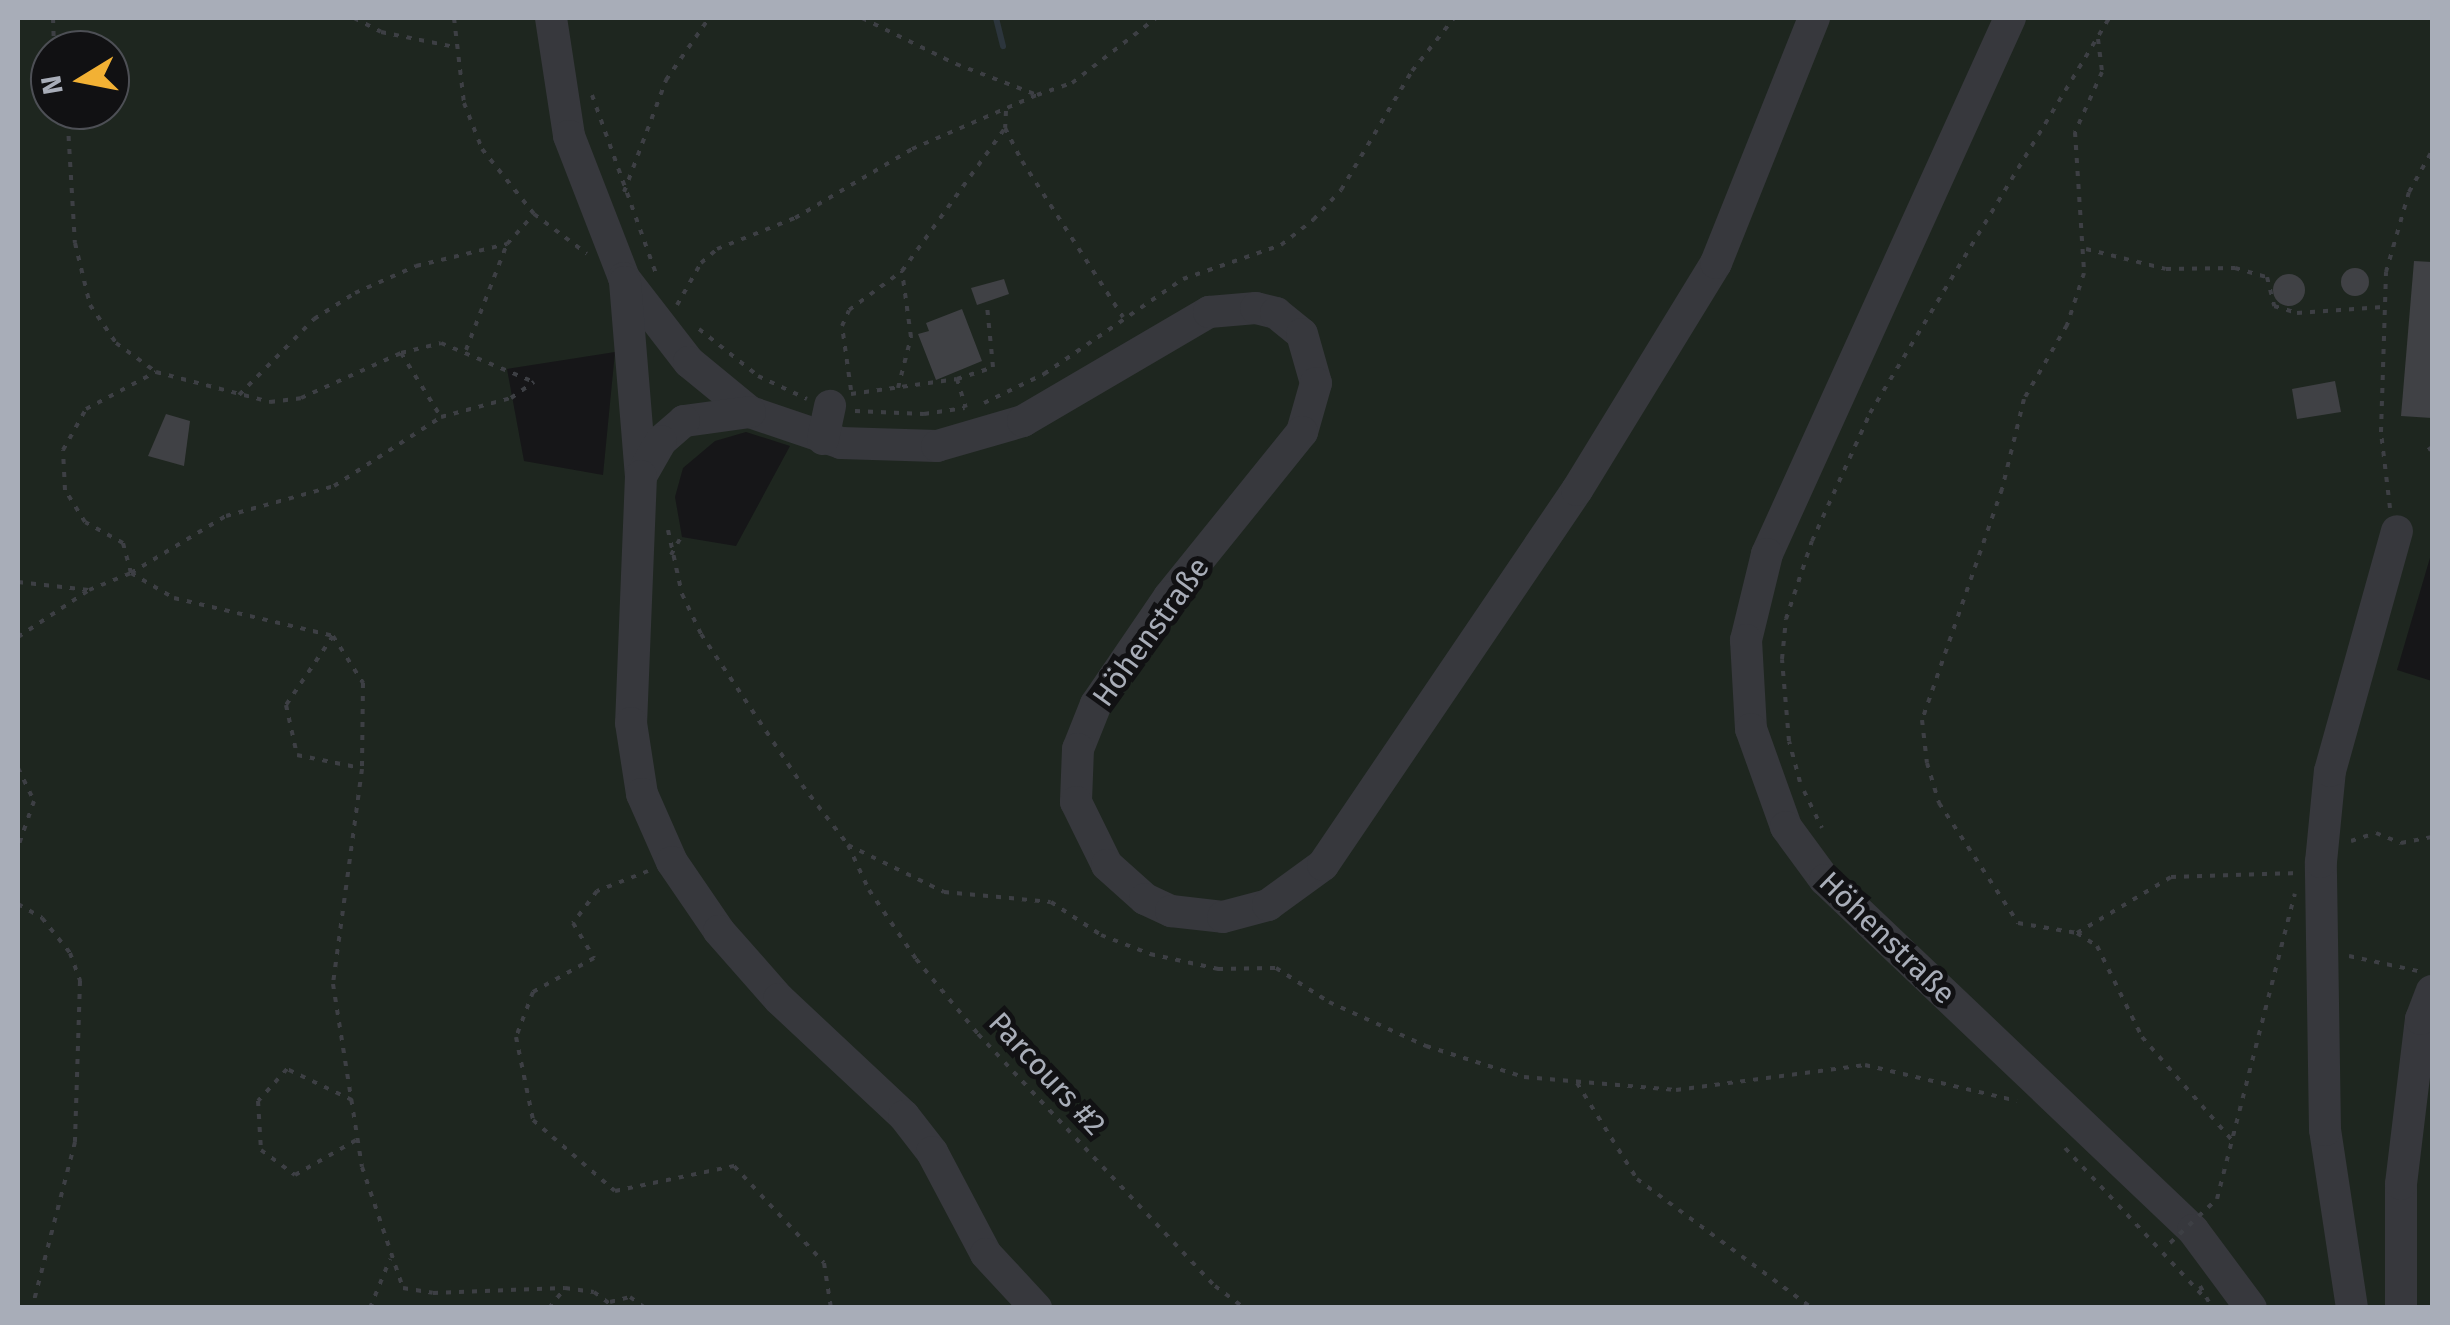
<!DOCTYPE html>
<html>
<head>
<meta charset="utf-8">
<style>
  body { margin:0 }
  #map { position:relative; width:2450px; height:1325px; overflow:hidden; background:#161618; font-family:"Fira Sans",sans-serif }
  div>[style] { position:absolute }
  .green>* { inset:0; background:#1e261f }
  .stream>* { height:6px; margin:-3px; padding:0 3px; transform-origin:3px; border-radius:3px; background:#2c353c }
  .building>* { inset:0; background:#404145 }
  .round { border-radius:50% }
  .path>* { height:4px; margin-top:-2px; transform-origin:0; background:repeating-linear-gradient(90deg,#3d3f44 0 5px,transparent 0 13px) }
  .minor>* { height:32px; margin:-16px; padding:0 16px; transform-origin:16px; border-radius:16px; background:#37383d }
  .path-bridge>* { height:4px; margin-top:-2px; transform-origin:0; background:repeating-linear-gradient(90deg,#3d3f44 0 5px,transparent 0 13px) }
  span { translate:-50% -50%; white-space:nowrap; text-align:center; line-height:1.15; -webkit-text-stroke:10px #111113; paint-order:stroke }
  .street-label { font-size:30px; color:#a8adb8 }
  .frame { position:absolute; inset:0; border:20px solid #a8adb8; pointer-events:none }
  .north { position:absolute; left:30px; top:30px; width:100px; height:100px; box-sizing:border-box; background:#111113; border:2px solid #4d4f55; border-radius:50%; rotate:260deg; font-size:28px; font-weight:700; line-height:40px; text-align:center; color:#a8adb8 }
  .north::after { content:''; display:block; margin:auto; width:35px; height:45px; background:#f2b134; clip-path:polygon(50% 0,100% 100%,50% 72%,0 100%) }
</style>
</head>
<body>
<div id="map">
  <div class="green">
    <i style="clip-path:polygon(evenodd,18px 18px,2432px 18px,2432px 551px,2397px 670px,2432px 681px,2432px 1307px,18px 1307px,18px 18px,50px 50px,110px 50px,110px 110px,50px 110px,50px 50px,18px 18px,615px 352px,603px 475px,524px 461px,507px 369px,615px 352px,18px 18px,746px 432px,790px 446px,736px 546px,682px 537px,675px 497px,683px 468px,715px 441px,746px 432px)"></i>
  </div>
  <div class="stream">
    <i style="left:996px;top:18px;width:29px;rotate:76deg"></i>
  </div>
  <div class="building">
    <i style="clip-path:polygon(2414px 261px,2432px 262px,2432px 418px,2401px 416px)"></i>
    <i class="round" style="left:2341px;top:268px;width:28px;height:28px"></i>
    <i class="round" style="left:2273px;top:274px;width:32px;height:32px"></i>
    <i style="clip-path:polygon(1004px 279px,1009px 294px,977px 305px,971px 288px)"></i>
    <i style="clip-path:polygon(962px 309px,982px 361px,936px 380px,918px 334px,929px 331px,926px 323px)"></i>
    <i style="clip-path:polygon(2335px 381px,2341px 412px,2297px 419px,2292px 389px)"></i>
    <i style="clip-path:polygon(166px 414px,190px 421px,184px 466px,148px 456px)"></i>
  </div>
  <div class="path">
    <i style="left:53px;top:18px;width:32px;rotate:88deg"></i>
    <i style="left:354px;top:18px;width:30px;rotate:27deg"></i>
    <i style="left:381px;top:32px;width:76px;rotate:11.5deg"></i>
    <i style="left:454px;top:18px;width:86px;rotate:83.3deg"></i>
    <i style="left:464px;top:103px;width:49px;rotate:68.6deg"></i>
    <i style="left:482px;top:149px;width:83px;rotate:51.3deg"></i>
    <i style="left:534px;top:214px;width:66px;rotate:37deg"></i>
    <i style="left:862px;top:18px;width:105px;rotate:26.1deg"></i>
    <i style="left:956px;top:64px;width:87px;rotate:20.9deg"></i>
    <i style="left:1037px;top:95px;width:37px;rotate:-19deg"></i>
    <i style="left:1072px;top:83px;width:106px;rotate:-37.7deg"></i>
    <i style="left:2098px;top:39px;width:33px;rotate:83deg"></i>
    <i style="left:2102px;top:72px;width:66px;rotate:114.2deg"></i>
    <i style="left:2075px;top:132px;width:141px;rotate:86.3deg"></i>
    <i style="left:2084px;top:273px;width:55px;rotate:108.1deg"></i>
    <i style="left:2067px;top:325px;width:86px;rotate:120.2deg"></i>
    <i style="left:2024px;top:399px;width:93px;rotate:103.7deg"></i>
    <i style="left:2002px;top:489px;width:244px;rotate:109.1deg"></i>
    <i style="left:1922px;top:720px;width:43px;rotate:83.4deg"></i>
    <i style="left:1927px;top:763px;width:42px;rotate:73.3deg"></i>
    <i style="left:1939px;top:803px;width:144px;rotate:56.6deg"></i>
    <i style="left:2018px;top:923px;width:60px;rotate:9.6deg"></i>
    <i style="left:2077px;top:933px;width:24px;rotate:33deg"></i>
    <i style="left:2097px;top:946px;width:102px;rotate:63.7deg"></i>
    <i style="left:2142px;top:1037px;width:137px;rotate:48.9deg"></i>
    <i style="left:592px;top:95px;width:190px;rotate:70.3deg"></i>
    <i style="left:67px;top:110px;width:133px;rotate:86.6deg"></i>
    <i style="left:75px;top:243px;width:64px;rotate:76.4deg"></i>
    <i style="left:90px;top:305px;width:46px;rotate:55.6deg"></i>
    <i style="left:116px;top:343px;width:49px;rotate:35.9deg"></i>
    <i style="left:156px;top:372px;width:118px;rotate:14.7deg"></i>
    <i style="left:270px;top:402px;width:31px;rotate:-7deg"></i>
    <i style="left:301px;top:398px;width:110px;rotate:-24.2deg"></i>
    <i style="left:401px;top:353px;width:41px;rotate:-14deg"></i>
    <i style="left:441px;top:343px;width:101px;rotate:22.8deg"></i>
    <i style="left:1006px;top:111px;width:17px;rotate:93deg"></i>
    <i style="left:1005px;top:128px;width:37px;rotate:63deg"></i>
    <i style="left:1022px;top:161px;width:186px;rotate:57.1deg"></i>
    <i style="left:624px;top:192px;width:120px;rotate:-69.4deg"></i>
    <i style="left:666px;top:80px;width:75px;rotate:-55.3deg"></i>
    <i style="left:2086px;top:249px;width:82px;rotate:14deg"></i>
    <i style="left:2166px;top:269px;width:69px;rotate:-0.8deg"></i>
    <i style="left:2235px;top:268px;width:33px;rotate:16deg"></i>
    <i style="left:2267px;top:277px;width:30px;rotate:76deg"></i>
    <i style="left:2274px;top:306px;width:24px;rotate:17deg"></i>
    <i style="left:2297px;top:313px;width:86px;rotate:-4deg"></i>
    <i style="left:677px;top:305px;width:48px;rotate:-60.3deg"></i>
    <i style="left:701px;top:263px;width:21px;rotate:-41deg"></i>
    <i style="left:717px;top:249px;width:84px;rotate:-21.7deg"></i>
    <i style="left:795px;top:218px;width:136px;rotate:-30.5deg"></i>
    <i style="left:912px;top:149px;width:136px;rotate:-23.4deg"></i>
    <i style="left:699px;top:329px;width:75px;rotate:38.5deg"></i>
    <i style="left:758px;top:376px;width:54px;rotate:25.1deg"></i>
    <i style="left:466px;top:350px;width:114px;rotate:-68.9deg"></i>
    <i style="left:507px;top:244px;width:40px;rotate:-48deg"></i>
    <i style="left:401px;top:353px;width:75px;rotate:58deg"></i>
    <i style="left:957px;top:379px;width:30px;rotate:73deg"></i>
    <i style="left:898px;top:388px;width:53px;rotate:-75.7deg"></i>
    <i style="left:911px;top:337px;width:67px;rotate:-97.8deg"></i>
    <i style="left:851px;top:390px;width:65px;rotate:-98deg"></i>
    <i style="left:842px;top:326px;width:17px;rotate:-66deg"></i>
    <i style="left:849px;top:310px;width:66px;rotate:-36.3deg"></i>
    <i style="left:902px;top:271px;width:176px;rotate:-54.2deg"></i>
    <i style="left:851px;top:394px;width:107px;rotate:-8.1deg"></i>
    <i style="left:957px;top:379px;width:38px;rotate:-18deg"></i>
    <i style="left:993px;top:367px;width:61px;rotate:-95.6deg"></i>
    <i style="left:239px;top:395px;width:107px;rotate:-45.4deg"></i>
    <i style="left:314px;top:319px;width:49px;rotate:-32.4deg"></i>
    <i style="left:355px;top:293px;width:67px;rotate:-23.9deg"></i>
    <i style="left:416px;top:266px;width:94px;rotate:-13.6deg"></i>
    <i style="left:984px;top:403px;width:67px;rotate:-25.8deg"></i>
    <i style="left:1044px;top:374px;width:168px;rotate:-34.4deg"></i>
    <i style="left:1183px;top:279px;width:104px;rotate:-19.1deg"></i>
    <i style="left:1281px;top:245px;width:41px;rotate:-38deg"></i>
    <i style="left:1313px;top:220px;width:41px;rotate:-47deg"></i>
    <i style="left:1341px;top:190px;width:139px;rotate:-59.2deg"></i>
    <i style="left:1412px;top:71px;width:68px;rotate:-51.6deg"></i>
    <i style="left:855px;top:411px;width:69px;rotate:2.5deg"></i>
    <i style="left:924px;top:414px;width:41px;rotate:-8.3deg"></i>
    <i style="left:2428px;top:450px;width:5px;rotate:-37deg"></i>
    <i style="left:2390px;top:508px;width:77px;rotate:-96.8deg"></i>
    <i style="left:2381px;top:432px;width:160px;rotate:-88.2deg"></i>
    <i style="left:2386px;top:272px;width:83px;rotate:-74deg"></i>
    <i style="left:2409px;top:192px;width:47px;rotate:-60.7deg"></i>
    <i style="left:668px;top:530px;width:66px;rotate:77.7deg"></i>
    <i style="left:682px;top:594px;width:44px;rotate:64.6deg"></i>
    <i style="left:701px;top:634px;width:182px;rotate:56.2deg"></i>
    <i style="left:802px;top:785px;width:76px;rotate:52.5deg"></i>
    <i style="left:848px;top:845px;width:107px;rotate:26.1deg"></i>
    <i style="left:944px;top:892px;width:107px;rotate:5.3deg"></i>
    <i style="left:1051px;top:902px;width:60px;rotate:33.4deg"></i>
    <i style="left:1101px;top:935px;width:53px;rotate:21.2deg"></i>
    <i style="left:1150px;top:954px;width:70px;rotate:12.4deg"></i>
    <i style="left:1218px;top:969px;width:58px;rotate:-1deg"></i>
    <i style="left:1276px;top:968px;width:63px;rotate:32.7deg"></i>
    <i style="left:1329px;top:1002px;width:107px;rotate:24.4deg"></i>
    <i style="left:1426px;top:1046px;width:103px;rotate:17.6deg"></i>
    <i style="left:1524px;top:1077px;width:153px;rotate:4.9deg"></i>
    <i style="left:1676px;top:1090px;width:191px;rotate:-7.5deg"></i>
    <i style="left:1865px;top:1065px;width:156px;rotate:13.3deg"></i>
    <i style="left:671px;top:555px;width:21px;rotate:-61deg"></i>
    <i style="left:131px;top:573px;width:50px;rotate:30.2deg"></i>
    <i style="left:174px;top:598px;width:163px;rotate:13.4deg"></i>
    <i style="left:333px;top:636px;width:56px;rotate:57.4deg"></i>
    <i style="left:363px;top:683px;width:86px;rotate:90.7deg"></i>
    <i style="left:362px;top:769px;width:217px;rotate:97.7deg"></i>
    <i style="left:333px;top:984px;width:185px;rotate:81deg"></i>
    <i style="left:362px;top:1167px;width:128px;rotate:71.3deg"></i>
    <i style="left:403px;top:1288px;width:30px;rotate:9deg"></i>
    <i style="left:433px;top:1293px;width:132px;rotate:-2.2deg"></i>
    <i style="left:565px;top:1288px;width:29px;rotate:8deg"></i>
    <i style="left:594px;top:1292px;width:26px;rotate:37deg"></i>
    <i style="left:131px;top:573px;width:31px;rotate:-105deg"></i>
    <i style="left:123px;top:543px;width:43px;rotate:-151.1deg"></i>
    <i style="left:85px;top:522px;width:38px;rotate:-122deg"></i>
    <i style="left:65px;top:490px;width:40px;rotate:-92.9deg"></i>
    <i style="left:63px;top:450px;width:47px;rotate:-60.7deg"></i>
    <i style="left:86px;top:409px;width:79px;rotate:-27.9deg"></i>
    <i style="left:18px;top:582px;width:71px;rotate:6.4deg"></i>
    <i style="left:89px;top:590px;width:45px;rotate:-22deg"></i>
    <i style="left:131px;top:573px;width:111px;rotate:-31deg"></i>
    <i style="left:226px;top:516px;width:112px;rotate:-15.5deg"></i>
    <i style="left:334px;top:486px;width:127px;rotate:-32.8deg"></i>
    <i style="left:441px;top:417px;width:73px;rotate:-15.2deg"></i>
    <i style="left:511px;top:398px;width:28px;rotate:-35deg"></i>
    <i style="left:333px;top:636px;width:83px;rotate:124.3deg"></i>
    <i style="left:286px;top:705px;width:51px;rotate:77.6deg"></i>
    <i style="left:297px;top:755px;width:65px;rotate:11.5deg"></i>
    <i style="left:18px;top:637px;width:85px;rotate:-33.5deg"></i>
    <i style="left:18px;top:768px;width:37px;rotate:64deg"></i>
    <i style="left:34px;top:801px;width:49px;rotate:109.2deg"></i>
    <i style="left:1800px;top:782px;width:42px;rotate:-105deg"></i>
    <i style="left:1789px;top:741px;width:82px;rotate:-94.9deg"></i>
    <i style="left:1782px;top:659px;width:40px;rotate:-84.3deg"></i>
    <i style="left:1786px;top:619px;width:82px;rotate:-71.6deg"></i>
    <i style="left:1812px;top:541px;width:141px;rotate:-65.6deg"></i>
    <i style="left:1870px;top:413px;width:462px;rotate:-58.8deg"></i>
    <i style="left:1804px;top:791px;width:41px;rotate:64.1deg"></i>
    <i style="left:2351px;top:841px;width:26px;rotate:-18deg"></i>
    <i style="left:2376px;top:833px;width:27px;rotate:22deg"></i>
    <i style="left:2401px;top:843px;width:32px;rotate:-11deg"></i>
    <i style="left:848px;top:845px;width:50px;rotate:65deg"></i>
    <i style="left:869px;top:890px;width:83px;rotate:55.7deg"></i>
    <i style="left:916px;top:959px;width:97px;rotate:50.4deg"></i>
    <i style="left:978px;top:1034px;width:346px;rotate:46.8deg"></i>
    <i style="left:1215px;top:1286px;width:36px;rotate:37deg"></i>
    <i style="left:648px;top:871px;width:55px;rotate:158.6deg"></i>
    <i style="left:597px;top:891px;width:40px;rotate:127deg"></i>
    <i style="left:573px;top:923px;width:41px;rotate:59deg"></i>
    <i style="left:594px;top:958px;width:70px;rotate:150.9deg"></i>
    <i style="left:533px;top:992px;width:48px;rotate:110.7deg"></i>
    <i style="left:516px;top:1037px;width:85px;rotate:78.4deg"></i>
    <i style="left:533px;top:1120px;width:108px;rotate:40.9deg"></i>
    <i style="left:615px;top:1191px;width:122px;rotate:-11.9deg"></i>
    <i style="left:734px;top:1166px;width:132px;rotate:47.1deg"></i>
    <i style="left:824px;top:1263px;width:46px;rotate:81.2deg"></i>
    <i style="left:18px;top:904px;width:28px;rotate:30deg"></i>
    <i style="left:42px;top:918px;width:45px;rotate:51.3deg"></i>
    <i style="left:70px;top:953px;width:30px;rotate:70deg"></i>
    <i style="left:80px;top:981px;width:161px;rotate:91.8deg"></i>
    <i style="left:75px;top:1142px;width:171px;rotate:104.5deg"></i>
    <i style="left:2077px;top:933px;width:109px;rotate:-30.8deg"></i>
    <i style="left:2171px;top:877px;width:126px;rotate:-1.8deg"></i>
    <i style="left:2349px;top:956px;width:71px;rotate:12.3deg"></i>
    <i style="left:1577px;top:1083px;width:113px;rotate:58deg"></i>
    <i style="left:1637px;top:1179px;width:217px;rotate:36.4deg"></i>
    <i style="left:352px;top:1100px;width:72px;rotate:-154.5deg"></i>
    <i style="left:287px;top:1069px;width:43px;rotate:132.2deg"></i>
    <i style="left:258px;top:1101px;width:49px;rotate:86.5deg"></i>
    <i style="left:261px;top:1150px;width:42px;rotate:36.3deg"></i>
    <i style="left:295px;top:1175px;width:73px;rotate:-29.7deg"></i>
    <i style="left:2065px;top:1148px;width:205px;rotate:47deg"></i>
    <i style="left:2217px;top:1199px;width:315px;rotate:-75.7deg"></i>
    <i style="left:2200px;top:1286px;width:25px;rotate:61deg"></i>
    <i style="left:610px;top:1302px;width:21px;rotate:-14deg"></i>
    <i style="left:630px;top:1297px;width:19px;rotate:36deg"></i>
    <i style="left:370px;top:1308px;width:53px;rotate:-67.8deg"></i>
    <i style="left:549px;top:1308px;width:26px;rotate:-51deg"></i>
  </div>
  <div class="minor">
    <i style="left:551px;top:18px;width:119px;rotate:81.3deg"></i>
    <i style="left:569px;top:136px;width:152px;rotate:68.8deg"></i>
    <i style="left:624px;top:278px;width:106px;rotate:52.3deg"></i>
    <i style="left:689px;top:362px;width:79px;rotate:39.3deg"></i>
    <i style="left:750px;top:412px;width:96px;rotate:18.8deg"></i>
    <i style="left:841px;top:443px;width:96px;rotate:1.8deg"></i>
    <i style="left:937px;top:446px;width:90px;rotate:-16.2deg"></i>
    <i style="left:1023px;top:421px;width:216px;rotate:-30.4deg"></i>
    <i style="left:1209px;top:312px;width:47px;rotate:-4.9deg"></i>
    <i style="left:1256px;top:308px;width:21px;rotate:14deg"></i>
    <i style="left:1276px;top:313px;width:33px;rotate:39deg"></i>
    <i style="left:1302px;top:334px;width:51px;rotate:74.1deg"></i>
    <i style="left:1316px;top:383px;width:51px;rotate:105.9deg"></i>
    <i style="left:1302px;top:432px;width:212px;rotate:128.9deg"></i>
    <i style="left:1169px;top:597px;width:130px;rotate:124.3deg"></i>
    <i style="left:1096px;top:704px;width:48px;rotate:111.8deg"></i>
    <i style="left:1078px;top:749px;width:53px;rotate:92.2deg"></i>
    <i style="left:1076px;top:802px;width:70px;rotate:63.8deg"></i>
    <i style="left:1107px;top:865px;width:51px;rotate:41.8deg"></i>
    <i style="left:1145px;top:899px;width:29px;rotate:25deg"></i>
    <i style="left:1171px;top:911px;width:52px;rotate:6.6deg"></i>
    <i style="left:1223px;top:917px;width:47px;rotate:-14.9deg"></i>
    <i style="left:1268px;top:905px;width:68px;rotate:-36deg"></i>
    <i style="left:1323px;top:865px;width:453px;rotate:-55.9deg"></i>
    <i style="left:1577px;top:490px;width:266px;rotate:-58.5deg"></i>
    <i style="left:1716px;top:263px;width:264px;rotate:-68.2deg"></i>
    <i style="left:2010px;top:18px;width:589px;rotate:114.39deg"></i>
    <i style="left:1767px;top:554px;width:89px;rotate:103.7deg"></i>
    <i style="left:1746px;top:640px;width:89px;rotate:86.8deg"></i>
    <i style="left:1751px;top:729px;width:104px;rotate:70.3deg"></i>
    <i style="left:1786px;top:827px;width:66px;rotate:53.7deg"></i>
    <i style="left:1825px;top:880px;width:508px;rotate:43.56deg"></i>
    <i style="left:2193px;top:1230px;width:97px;rotate:53.4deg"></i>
    <i style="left:625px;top:282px;width:195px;rotate:85.3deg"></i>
    <i style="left:750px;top:412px;width:67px;rotate:172.2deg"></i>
    <i style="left:684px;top:421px;width:30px;rotate:139deg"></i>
    <i style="left:661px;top:441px;width:40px;rotate:119.7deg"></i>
    <i style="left:641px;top:476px;width:247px;rotate:92.3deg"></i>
    <i style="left:631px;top:723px;width:72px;rotate:81.2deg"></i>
    <i style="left:642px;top:794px;width:74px;rotate:66.2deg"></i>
    <i style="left:672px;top:862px;width:83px;rotate:55.7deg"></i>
    <i style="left:719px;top:931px;width:91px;rotate:48.6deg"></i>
    <i style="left:779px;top:999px;width:171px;rotate:43.1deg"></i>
    <i style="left:904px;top:1116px;width:46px;rotate:52.1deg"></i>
    <i style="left:932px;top:1152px;width:115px;rotate:62.1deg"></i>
    <i style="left:986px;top:1254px;width:74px;rotate:47.2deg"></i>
    <i style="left:823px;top:439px;width:34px;rotate:-78deg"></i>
    <i style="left:2352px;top:1308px;width:180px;rotate:-98.6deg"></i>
    <i style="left:2325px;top:1130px;width:268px;rotate:-90.9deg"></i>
    <i style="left:2321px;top:862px;width:91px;rotate:-84.4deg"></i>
    <i style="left:2330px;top:771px;width:249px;rotate:-74.4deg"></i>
    <i style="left:2401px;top:1308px;width:124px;rotate:-90deg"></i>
    <i style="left:2401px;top:1184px;width:166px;rotate:-83.1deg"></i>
    <i style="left:2421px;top:1019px;width:30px;rotate:-69deg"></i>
  </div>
  <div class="path-bridge">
    <i style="left:2170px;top:1243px;width:64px;rotate:-43.1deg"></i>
  </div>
  <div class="street-label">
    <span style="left:1151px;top:632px;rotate:-54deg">Höhenstraße</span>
    <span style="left:1887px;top:938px;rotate:44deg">Höhenstraße</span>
    <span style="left:1047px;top:1074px;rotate:47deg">Parcours #2</span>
  </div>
  <div class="frame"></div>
  <div class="north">N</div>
</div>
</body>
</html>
